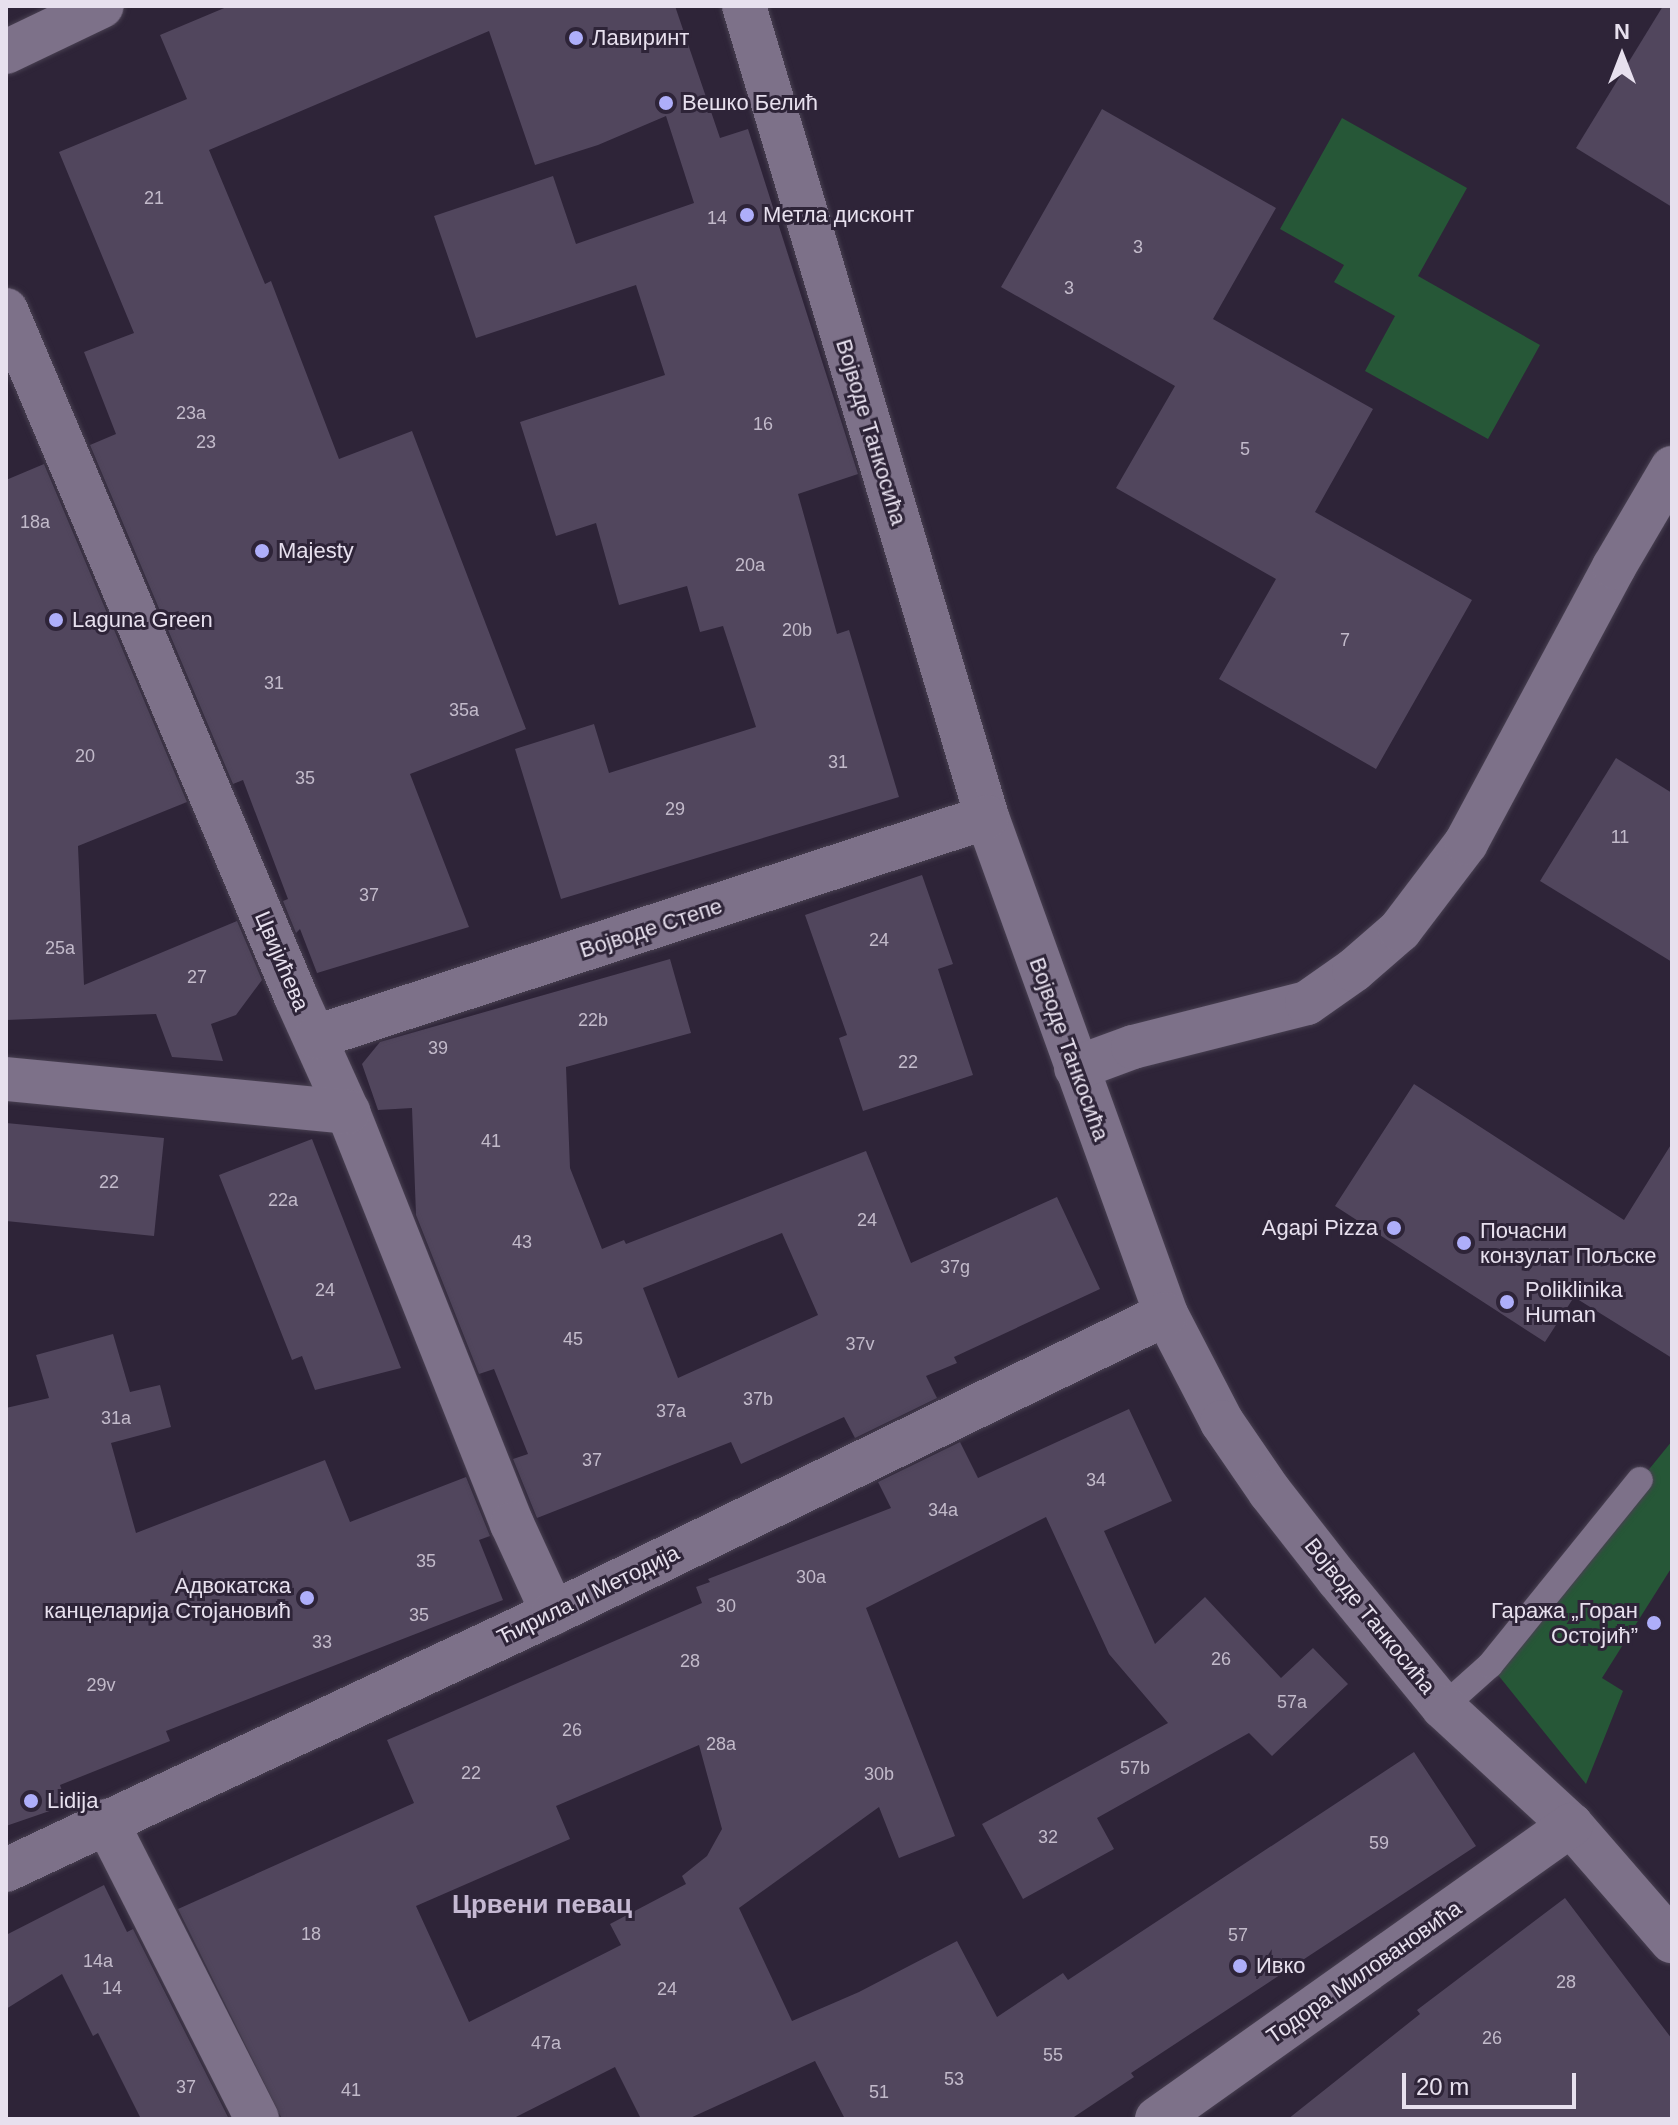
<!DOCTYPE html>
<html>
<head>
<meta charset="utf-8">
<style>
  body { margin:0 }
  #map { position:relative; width:1678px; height:2125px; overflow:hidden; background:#2e2438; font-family:Helvetica,sans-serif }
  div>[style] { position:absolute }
  .green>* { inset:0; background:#265737 }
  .building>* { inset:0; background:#51465d }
  .roads { filter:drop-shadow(0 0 2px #484051) drop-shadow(0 0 2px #484051) }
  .lane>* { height:26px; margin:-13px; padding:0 13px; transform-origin:13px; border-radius:13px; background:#7d7189 }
  .street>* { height:44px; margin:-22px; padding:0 22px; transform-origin:22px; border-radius:22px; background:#7d7189 }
  .secondary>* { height:44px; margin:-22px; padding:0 22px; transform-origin:22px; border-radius:22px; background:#7d7189 }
  .dots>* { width:22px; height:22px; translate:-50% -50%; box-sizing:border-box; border:4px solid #2e2438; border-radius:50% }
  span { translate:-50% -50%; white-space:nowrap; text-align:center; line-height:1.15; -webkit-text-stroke:6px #2e2438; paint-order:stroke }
  .number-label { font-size:18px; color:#c2baca }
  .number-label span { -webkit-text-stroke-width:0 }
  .poi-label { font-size:22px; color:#e7e0ee }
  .left { translate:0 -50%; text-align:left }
  .right { translate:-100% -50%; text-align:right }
  .street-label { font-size:22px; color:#e7e0ee }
  .quarter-label { font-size:26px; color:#c5b8d2; font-weight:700 }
  .frame { position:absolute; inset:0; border:8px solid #e7e0ee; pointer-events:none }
  .north { position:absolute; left:1582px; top:16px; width:80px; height:80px; -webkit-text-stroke:6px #2e2438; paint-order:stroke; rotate:0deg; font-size:22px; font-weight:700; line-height:32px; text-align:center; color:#e7e0ee }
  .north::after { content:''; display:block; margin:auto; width:28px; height:36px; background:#e7e0ee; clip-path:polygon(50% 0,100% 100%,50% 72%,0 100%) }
  .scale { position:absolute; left:1402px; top:2073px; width:174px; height:36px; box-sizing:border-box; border:4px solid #e7e0ee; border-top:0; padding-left:10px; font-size:24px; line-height:28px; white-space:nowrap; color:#e7e0ee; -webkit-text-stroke:6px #2e2438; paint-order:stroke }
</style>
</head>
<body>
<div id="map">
  <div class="green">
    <i style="clip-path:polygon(1342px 118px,1467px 188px,1418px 276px,1540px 345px,1488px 439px,1365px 371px,1395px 316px,1334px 282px,1344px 265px,1280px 229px)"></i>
    <i style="clip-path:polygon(1672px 1441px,1672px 1567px,1602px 1678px,1623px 1691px,1586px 1784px,1490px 1665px)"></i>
  </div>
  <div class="building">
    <i style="clip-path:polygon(229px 6px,675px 6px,720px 138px,748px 129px,858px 474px,798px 494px,837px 634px,849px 630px,899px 797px,561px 899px,515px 749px,594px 724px,609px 773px,756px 727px,723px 626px,700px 632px,687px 586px,619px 605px,596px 523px,556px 536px,520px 422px,665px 375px,636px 285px,476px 338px,434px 216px,553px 176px,576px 244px,694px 203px,666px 116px,598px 145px,535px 165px,489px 31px,209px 150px,265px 284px,271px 281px,339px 459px,412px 431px,526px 729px,410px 774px,469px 927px,317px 973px,300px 929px,296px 933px,283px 901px,288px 899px,243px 780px,233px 784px,90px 445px,116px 434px,84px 352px,134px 333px,59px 152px,187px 99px,160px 35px)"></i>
    <i style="clip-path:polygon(1663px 6px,1672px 6px,1672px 207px,1576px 148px)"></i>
    <i style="clip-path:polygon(1102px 109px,1276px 208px,1213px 319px,1373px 409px,1315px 512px,1472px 600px,1376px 769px,1219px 679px,1276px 579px,1116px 488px,1175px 386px,1001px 287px)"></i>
    <i style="clip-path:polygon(44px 464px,187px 802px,78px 846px,84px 985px,237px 921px,262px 980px,236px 1015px,211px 1024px,223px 1061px,172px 1057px,156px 1014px,6px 1020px,6px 480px)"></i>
    <i style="clip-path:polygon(1616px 758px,1672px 793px,1672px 962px,1540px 881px)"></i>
    <i style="clip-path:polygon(922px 875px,953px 964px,938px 969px,973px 1075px,863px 1111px,839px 1038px,847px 1035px,805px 915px)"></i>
    <i style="clip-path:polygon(evenodd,670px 959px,691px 1033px,566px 1067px,570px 1168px,602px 1249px,624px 1240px,626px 1244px,866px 1151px,911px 1263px,1057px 1197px,1100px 1289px,954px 1357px,957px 1363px,926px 1376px,937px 1398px,855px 1438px,844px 1417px,741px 1464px,731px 1442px,537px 1518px,513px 1459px,528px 1454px,494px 1369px,479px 1374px,416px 1215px,412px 1108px,378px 1110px,362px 1064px,380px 1042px,670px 959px,782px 1233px,818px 1315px,678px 1378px,643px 1288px,782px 1233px)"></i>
    <i style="clip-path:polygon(1414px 1084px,1624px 1220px,1672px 1143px,1672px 1358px,1574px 1297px,1545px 1342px,1335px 1206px)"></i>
    <i style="clip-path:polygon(6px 1123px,164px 1138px,154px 1236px,6px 1221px)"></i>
    <i style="clip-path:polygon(312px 1139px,401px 1368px,315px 1390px,302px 1356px,292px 1360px,219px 1175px)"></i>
    <i style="clip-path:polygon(113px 1334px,130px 1392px,160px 1385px,171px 1427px,111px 1443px,136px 1533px,325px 1460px,350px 1522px,466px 1477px,490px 1536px,479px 1540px,503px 1600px,166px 1731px,170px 1741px,60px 1785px,67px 1805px,6px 1826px,6px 1408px,49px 1398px,36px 1355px)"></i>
    <i style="clip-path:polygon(evenodd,1129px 1409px,1172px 1501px,1104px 1531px,1155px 1644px,1205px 1597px,1281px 1678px,1313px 1648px,1348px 1684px,1272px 1756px,1249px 1733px,1097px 1818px,1114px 1849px,1023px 1899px,982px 1824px,1168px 1723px,1109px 1654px,1046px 1517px,866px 1608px,955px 1836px,899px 1858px,879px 1807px,739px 1908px,792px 2021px,859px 1992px,957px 1941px,997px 2017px,1063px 1973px,1068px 1980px,1414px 1752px,1476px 1846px,1131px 2073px,1134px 2077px,1071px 2119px,845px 2119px,815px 2061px,688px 2119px,641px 2119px,615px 2067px,512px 2119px,282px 2119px,178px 1909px,414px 1803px,387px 1740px,702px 1603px,696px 1587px,710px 1582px,708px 1579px,891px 1508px,878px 1482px,960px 1442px,978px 1478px,1129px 1409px,699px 1745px,722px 1829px,707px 1856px,682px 1876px,686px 1884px,610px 1924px,621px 1945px,469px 2022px,416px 1906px,570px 1839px,556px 1806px,699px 1745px)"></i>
    <i style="clip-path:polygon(104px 1885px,127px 1932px,133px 1929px,229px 2119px,141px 2119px,98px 2033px,93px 2036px,62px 1974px,6px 2009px,6px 1935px)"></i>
    <i style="clip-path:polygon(1565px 1898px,1672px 2039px,1672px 2119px,1288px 2119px,1420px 2014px,1417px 2010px)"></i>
  </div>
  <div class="roads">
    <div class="lane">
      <i style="left:1443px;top:1707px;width:63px;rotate:-41.8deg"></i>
      <i style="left:1490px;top:1665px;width:238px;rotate:-51deg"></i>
    </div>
    <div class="street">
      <i style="left:744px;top:6px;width:847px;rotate:73.32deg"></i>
      <i style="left:987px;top:817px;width:528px;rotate:70.19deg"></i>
      <i style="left:1166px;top:1314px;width:122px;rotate:62.6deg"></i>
      <i style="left:1222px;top:1422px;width:85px;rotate:55.6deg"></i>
      <i style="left:1270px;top:1492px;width:110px;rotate:52deg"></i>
      <i style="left:1338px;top:1579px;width:166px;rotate:50.6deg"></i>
      <i style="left:1443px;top:1707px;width:174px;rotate:42.7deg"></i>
      <i style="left:1571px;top:1825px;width:154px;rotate:49deg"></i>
      <i style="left:6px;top:310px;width:746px;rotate:67.11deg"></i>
      <i style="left:296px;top:997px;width:126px;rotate:65.7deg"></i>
      <i style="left:348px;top:1112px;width:443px;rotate:68.3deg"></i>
      <i style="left:512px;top:1524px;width:98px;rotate:65.3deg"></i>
      <i style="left:316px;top:1037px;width:706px;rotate:-18.15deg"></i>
      <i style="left:1076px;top:1068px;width:61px;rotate:-20.2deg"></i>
      <i style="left:1133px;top:1047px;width:179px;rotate:-14.2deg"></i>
      <i style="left:1307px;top:1003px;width:57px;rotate:-35.1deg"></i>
      <i style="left:1354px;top:970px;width:61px;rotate:-41deg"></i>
      <i style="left:1400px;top:930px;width:109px;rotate:-52.8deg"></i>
      <i style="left:1466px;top:843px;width:313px;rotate:-61.8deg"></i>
      <i style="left:1614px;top:567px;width:115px;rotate:-59.6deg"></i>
      <i style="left:6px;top:1079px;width:344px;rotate:5.5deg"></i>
      <i style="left:106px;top:1821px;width:334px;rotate:63.1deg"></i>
      <i style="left:6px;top:1870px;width:604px;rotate:-25.17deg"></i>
      <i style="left:553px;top:1613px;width:682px;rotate:-26deg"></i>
      <i style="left:1157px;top:2119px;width:508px;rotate:-35.38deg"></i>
    </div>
    <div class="secondary">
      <i style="left:6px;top:52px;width:106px;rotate:-25.6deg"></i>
    </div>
  </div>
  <div class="dots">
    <i style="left:576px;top:38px;background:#aeaefa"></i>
    <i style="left:666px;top:103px;background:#aeaefa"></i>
    <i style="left:747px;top:215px;background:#aeaefa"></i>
    <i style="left:262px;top:551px;background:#aeaefa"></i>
    <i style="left:56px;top:620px;background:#aeaefa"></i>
    <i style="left:1394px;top:1228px;background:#aeaefa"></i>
    <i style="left:1464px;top:1243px;background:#aeaefa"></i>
    <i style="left:1507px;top:1302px;background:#aeaefa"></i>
    <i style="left:307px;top:1598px;background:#aeaefa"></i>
    <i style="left:1654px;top:1623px;background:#aeaefa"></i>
    <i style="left:31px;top:1801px;background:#aeaefa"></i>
    <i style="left:1240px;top:1966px;background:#aeaefa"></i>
  </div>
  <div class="number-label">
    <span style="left:154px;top:198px">21</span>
    <span style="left:717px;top:218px">14</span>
    <span style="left:1138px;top:247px">3</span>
    <span style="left:1069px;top:288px">3</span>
    <span style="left:191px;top:413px">23a</span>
    <span style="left:763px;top:424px">16</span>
    <span style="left:206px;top:442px">23</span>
    <span style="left:1245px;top:449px">5</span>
    <span style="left:35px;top:522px">18a</span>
    <span style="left:750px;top:565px">20a</span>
    <span style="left:797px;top:630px">20b</span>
    <span style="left:1345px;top:640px">7</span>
    <span style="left:274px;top:683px">31</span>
    <span style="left:464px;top:710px">35a</span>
    <span style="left:85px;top:756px">20</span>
    <span style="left:838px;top:762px">31</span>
    <span style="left:305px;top:778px">35</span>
    <span style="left:675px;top:809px">29</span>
    <span style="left:1620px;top:837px">11</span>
    <span style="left:369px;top:895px">37</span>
    <span style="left:879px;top:940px">24</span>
    <span style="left:60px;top:948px">25a</span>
    <span style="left:197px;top:977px">27</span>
    <span style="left:593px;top:1020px">22b</span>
    <span style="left:438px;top:1048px">39</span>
    <span style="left:908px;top:1062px">22</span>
    <span style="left:491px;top:1141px">41</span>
    <span style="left:109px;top:1182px">22</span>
    <span style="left:283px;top:1200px">22a</span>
    <span style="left:867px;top:1220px">24</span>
    <span style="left:522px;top:1242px">43</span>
    <span style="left:955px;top:1267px">37g</span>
    <span style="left:325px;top:1290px">24</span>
    <span style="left:573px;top:1339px">45</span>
    <span style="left:860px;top:1344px">37v</span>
    <span style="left:758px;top:1399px">37b</span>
    <span style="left:671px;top:1411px">37a</span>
    <span style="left:116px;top:1418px">31a</span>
    <span style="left:592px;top:1460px">37</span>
    <span style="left:1096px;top:1480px">34</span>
    <span style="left:943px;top:1510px">34a</span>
    <span style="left:426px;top:1561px">35</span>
    <span style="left:811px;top:1577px">30a</span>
    <span style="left:726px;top:1606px">30</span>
    <span style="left:419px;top:1615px">35</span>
    <span style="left:322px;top:1642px">33</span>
    <span style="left:1221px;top:1659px">26</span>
    <span style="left:690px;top:1661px">28</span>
    <span style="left:101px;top:1685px">29v</span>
    <span style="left:1292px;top:1702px">57a</span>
    <span style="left:572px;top:1730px">26</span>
    <span style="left:721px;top:1744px">28a</span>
    <span style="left:1135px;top:1768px">57b</span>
    <span style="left:471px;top:1773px">22</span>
    <span style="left:879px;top:1774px">30b</span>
    <span style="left:1048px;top:1837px">32</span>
    <span style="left:1379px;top:1843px">59</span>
    <span style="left:311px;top:1934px">18</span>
    <span style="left:1238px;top:1935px">57</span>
    <span style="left:98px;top:1961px">14a</span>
    <span style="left:1566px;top:1982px">28</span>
    <span style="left:112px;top:1988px">14</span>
    <span style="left:667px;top:1989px">24</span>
    <span style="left:1492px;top:2038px">26</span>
    <span style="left:546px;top:2043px">47a</span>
    <span style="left:1053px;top:2055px">55</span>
    <span style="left:954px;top:2079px">53</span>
    <span style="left:186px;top:2087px">37</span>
    <span style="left:351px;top:2090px">41</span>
    <span style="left:879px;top:2092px">51</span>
  </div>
  <div class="poi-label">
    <span class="left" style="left:592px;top:38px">Лавиринт</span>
    <span class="left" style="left:682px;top:103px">Вешко Белић</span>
    <span class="left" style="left:763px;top:215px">Метла дисконт</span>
    <span class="left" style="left:278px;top:551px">Majesty</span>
    <span class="left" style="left:72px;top:620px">Laguna Green</span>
    <span class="right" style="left:1378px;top:1228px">Agapi Pizza</span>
    <span class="left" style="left:1480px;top:1243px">Почасни<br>конзулат Пољске</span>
    <span class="left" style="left:1525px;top:1302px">Poliklinika<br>Human</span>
    <span class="right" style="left:291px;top:1598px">Адвокатска<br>канцеларија Стојановић</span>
    <span class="right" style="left:1638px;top:1623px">Гаража „Горан<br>Остојић”</span>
    <span class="left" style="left:47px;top:1801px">Lidija</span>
    <span class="left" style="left:1256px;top:1966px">Ивко</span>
  </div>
  <div class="street-label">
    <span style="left:871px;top:432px;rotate:73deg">Војводе Танкосића</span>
    <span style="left:651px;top:928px;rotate:-18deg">Војводе Степе</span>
    <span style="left:282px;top:961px;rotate:67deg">Цвијићева</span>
    <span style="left:1069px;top:1049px;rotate:70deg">Војводе Танкосића</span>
    <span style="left:588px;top:1595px;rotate:-26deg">Ћирила и Методија</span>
    <span style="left:1370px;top:1616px;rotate:51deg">Војводе Танкосића</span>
    <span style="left:1364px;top:1972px;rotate:-35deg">Тодора Миловановића</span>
  </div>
  <div class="quarter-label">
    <span style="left:542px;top:1905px">Црвени певац</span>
  </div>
  <div class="frame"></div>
  <div class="north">N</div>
  <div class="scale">20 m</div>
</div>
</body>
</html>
